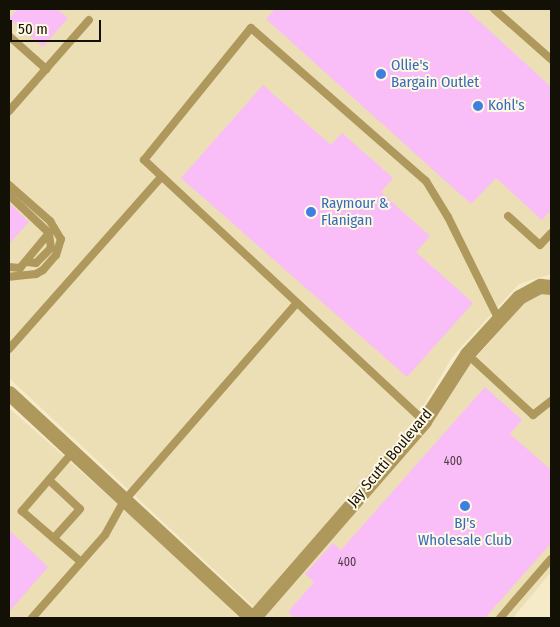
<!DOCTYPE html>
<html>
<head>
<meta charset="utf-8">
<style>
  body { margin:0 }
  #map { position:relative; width:560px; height:627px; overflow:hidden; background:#f5ebc9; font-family:"Fira Sans Condensed",sans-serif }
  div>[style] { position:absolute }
  .built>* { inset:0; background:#ecdfb6 }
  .building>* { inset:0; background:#f9bdf7 }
  .lane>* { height:8px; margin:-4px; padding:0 4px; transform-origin:4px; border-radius:4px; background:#ae985c }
  .street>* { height:15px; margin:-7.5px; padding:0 7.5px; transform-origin:7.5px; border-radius:7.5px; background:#ae985c }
  .dots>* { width:14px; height:14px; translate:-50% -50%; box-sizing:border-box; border:2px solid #fef8e4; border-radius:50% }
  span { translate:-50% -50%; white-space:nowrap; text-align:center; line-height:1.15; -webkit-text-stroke:4px #fef8e4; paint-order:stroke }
  .number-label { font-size:12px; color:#4c3b42 }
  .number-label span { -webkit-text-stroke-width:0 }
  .shop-label { font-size:15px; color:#366cbe }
  .left { translate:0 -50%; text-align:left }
  .street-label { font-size:15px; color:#131005 }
  .frame { position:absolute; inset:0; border:10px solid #131005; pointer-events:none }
  .scale { position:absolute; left:10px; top:20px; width:91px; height:22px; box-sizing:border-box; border:2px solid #131005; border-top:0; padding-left:6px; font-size:15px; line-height:18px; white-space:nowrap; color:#131005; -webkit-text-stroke:4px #fef8e4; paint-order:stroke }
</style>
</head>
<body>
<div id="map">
  <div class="built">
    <i style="clip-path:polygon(9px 9px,551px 9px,551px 274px,519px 284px,452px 357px,411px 427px,255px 608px,9px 378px)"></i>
    <i style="clip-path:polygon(542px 292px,551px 294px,551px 572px,513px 618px,259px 618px,427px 423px,467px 368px,528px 299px)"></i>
    <i style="clip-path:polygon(9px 408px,50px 444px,246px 618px,9px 618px)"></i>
  </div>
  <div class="building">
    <i style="clip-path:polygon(18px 9px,57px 9px,68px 18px,43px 47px,9px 19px)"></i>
    <i style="clip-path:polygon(275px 9px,466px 9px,551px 87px,551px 210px,542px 220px,496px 178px,471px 204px,266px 19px)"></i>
    <i style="clip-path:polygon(263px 85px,331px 145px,342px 133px,393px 178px,381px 192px,430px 236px,416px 252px,473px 303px,407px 377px,181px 178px)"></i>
    <i style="clip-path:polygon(9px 203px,29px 222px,9px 244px)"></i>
    <i style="clip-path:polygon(485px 387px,522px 420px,510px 434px,551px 470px,551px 543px,485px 618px,295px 618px,288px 612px,314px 582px,305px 574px,333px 543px,341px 550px)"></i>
    <i style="clip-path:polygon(9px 530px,48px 567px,9px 612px)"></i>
  </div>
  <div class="lane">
    <i style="left:494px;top:9px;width:76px;rotate:41.3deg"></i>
    <i style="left:9px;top:36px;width:50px;rotate:41.7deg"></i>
    <i style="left:9px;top:111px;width:121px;rotate:-48.7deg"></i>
    <i style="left:9px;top:185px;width:55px;rotate:41.3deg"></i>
    <i style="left:50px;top:221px;width:21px;rotate:59deg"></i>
    <i style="left:61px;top:239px;width:17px;rotate:107deg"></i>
    <i style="left:56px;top:255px;width:20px;rotate:131deg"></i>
    <i style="left:43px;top:270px;width:8px;rotate:150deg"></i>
    <i style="left:36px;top:274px;width:27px;rotate:174deg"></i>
    <i style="left:9px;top:195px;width:55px;rotate:43.5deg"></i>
    <i style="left:49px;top:233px;width:45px;rotate:129.6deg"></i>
    <i style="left:20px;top:268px;width:11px;rotate:-175deg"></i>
    <i style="left:508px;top:216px;width:43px;rotate:42.2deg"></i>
    <i style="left:540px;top:245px;width:16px;rotate:-47deg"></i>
    <i style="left:27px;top:262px;width:9px;rotate:6deg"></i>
    <i style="left:36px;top:263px;width:21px;rotate:-45deg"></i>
    <i style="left:51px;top:248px;width:15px;rotate:-98deg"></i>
    <i style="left:9px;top:349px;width:230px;rotate:-48.5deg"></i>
    <i style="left:467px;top:354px;width:90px;rotate:42.7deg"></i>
    <i style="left:533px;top:415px;width:23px;rotate:-38deg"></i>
    <i style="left:424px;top:421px;width:383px;rotate:-137deg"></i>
    <i style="left:144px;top:160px;width:170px;rotate:-51deg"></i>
    <i style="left:251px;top:28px;width:232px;rotate:41.2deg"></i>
    <i style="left:426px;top:181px;width:42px;rotate:58.6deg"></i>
    <i style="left:448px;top:217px;width:115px;rotate:63.7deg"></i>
    <i style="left:72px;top:453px;width:77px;rotate:130.8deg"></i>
    <i style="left:22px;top:511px;width:78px;rotate:40.8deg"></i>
    <i style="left:49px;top:480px;width:42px;rotate:43.1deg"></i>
    <i style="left:80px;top:509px;width:39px;rotate:132deg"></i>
    <i style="left:32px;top:618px;width:111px;rotate:-48.7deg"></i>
    <i style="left:105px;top:535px;width:39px;rotate:-61deg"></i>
    <i style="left:124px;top:501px;width:262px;rotate:-48.9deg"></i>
    <i style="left:500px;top:618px;width:78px;rotate:-49.2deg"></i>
  </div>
  <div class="street">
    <i style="left:9px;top:393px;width:331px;rotate:42.8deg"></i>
    <i style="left:253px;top:618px;width:261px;rotate:-49deg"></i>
    <i style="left:424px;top:421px;width:80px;rotate:-57.3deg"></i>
    <i style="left:467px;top:354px;width:77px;rotate:-47.6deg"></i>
    <i style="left:519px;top:297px;width:24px;rotate:-28deg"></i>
    <i style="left:540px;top:286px;width:11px;rotate:5deg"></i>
  </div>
  <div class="dots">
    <i style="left:381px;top:74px;background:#3f7fe0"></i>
    <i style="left:478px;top:106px;background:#3f7fe0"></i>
    <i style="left:311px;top:212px;background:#3f7fe0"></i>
    <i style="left:465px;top:506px;background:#3f7fe0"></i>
  </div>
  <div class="number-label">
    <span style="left:453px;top:462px">400</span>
    <span style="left:347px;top:563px">400</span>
  </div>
  <div class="shop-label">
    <span class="left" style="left:391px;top:74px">Ollie's<br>Bargain Outlet</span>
    <span class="left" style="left:488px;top:106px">Kohl's</span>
    <span class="left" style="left:321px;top:212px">Raymour &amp;<br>Flanigan</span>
    <span style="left:465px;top:532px">BJ's<br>Wholesale Club</span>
  </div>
  <div class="street-label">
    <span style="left:390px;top:458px;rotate:-50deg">Jay Scutti Boulevard</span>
  </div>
  <div class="frame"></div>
  <div class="scale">50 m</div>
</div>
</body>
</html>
